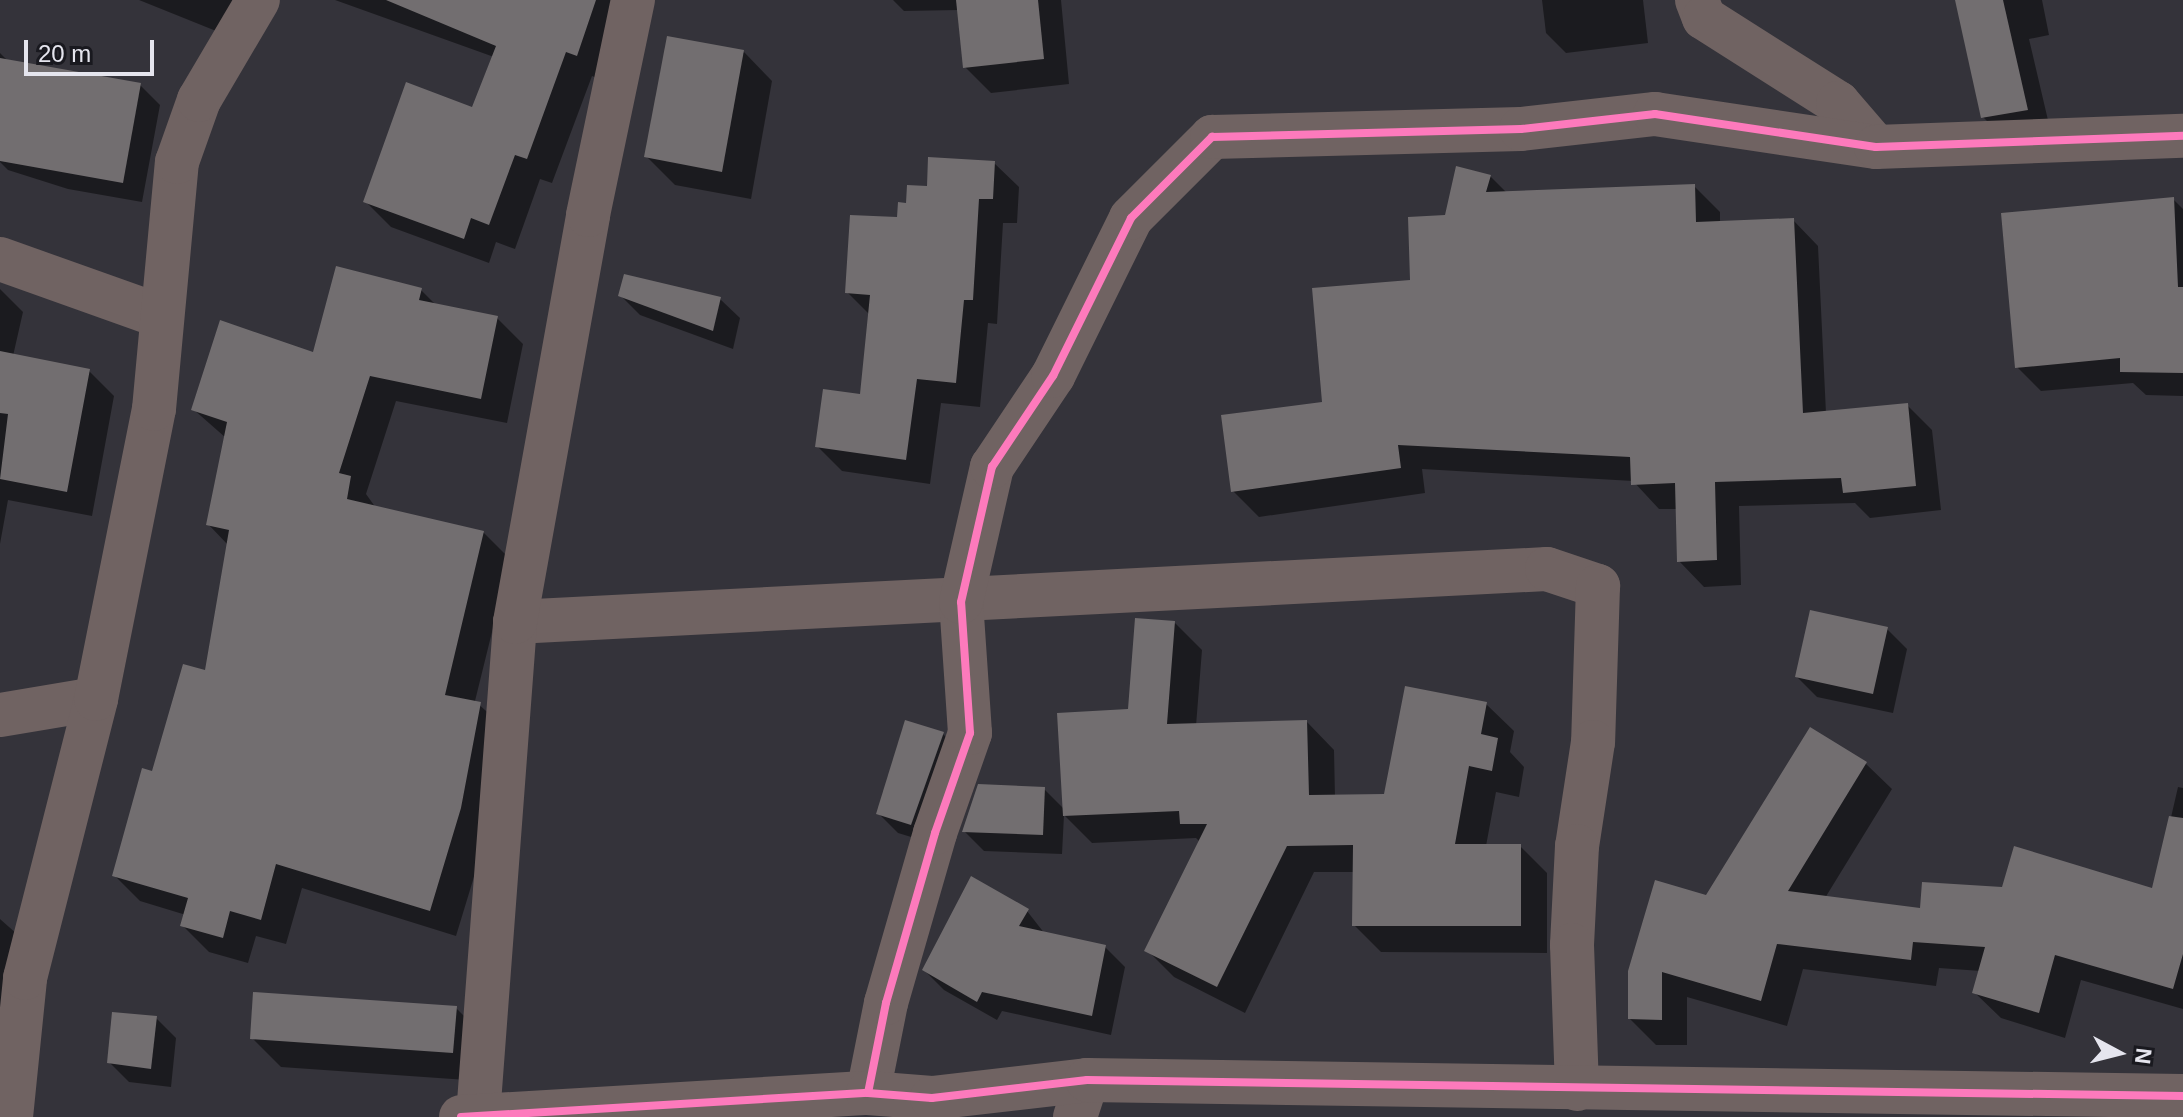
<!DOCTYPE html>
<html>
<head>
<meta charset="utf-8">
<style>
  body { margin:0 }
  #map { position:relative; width:2183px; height:1117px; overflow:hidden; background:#34333a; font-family:Helvetica,sans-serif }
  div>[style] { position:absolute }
  .shadow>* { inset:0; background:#0007 }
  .building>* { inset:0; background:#726e70 }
  .minor>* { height:44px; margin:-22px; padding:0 22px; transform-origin:22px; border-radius:22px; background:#706362 }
  .tertiary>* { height:44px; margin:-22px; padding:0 22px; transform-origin:22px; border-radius:22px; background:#706362 }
  .cycleway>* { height:8px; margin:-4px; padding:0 4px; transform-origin:4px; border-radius:4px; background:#fd7abc }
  span { translate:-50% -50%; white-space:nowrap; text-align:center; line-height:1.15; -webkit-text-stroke:8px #19191f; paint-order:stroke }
  .north { position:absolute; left:2079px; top:1013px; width:80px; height:80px; -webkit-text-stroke:6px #19191f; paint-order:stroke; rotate:97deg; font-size:22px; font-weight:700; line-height:32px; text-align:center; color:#e5e5ee }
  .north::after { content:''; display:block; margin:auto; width:28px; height:36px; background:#e5e5ee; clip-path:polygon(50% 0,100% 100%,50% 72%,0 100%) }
  .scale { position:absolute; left:24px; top:40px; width:130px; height:36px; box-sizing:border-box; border:4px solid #e5e5ee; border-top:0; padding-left:10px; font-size:24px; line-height:28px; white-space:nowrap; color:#e5e5ee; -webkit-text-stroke:6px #19191f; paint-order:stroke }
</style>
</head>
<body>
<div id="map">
  <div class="shadow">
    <i style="clip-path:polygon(139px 0,246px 0,231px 37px)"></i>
    <i style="clip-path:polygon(335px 0,629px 0,602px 80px,592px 76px,552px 183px,540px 179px,515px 249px,496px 242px,489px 263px,391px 227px,366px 202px,474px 109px,494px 57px)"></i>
    <i style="clip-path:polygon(893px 0,1061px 0,1069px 84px,991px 93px,965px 67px,959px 10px,904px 11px)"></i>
    <i style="clip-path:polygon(1542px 0,1643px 0,1648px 43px,1566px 53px,1546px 33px)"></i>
    <i style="clip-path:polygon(1957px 0,2042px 0,2049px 35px,2029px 39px,2051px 133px,2007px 141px,1983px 117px)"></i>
    <i style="clip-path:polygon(744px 52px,772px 81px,751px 199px,675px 185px,646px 156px)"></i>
    <i style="clip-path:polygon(0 53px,13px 66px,140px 85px,160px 105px,142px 202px,68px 189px,8px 170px,0 162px)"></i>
    <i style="clip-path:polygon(994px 163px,1019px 187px,1017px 223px,1003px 223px,997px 324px,988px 323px,980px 407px,941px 403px,930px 484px,842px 471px,817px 446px,862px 396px,870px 315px,847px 292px,907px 205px,929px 188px)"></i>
    <i style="clip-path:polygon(1490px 176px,1507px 193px,1694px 186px,1720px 212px,1720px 223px,1793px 220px,1818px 246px,1826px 413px,1907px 405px,1932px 430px,1941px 510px,1870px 518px,1855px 503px,1739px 506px,1741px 585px,1704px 587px,1679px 561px,1678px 509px,1659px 509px,1633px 481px,1422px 469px,1425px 493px,1259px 517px,1233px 491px,1324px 403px,1412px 282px,1447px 217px)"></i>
    <i style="clip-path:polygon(2173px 199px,2183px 209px,2183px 396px,2146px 395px,2133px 383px,2041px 391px,2017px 367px)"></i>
    <i style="clip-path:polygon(0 289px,23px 312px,13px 356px,89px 371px,114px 396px,92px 516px,8px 500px,0 544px)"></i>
    <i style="clip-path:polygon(421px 290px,436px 305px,497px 318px,523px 344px,507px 423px,396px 401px,366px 494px,376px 508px,484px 533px,510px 559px,475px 701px,506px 729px,487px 834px,456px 936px,302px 888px,286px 944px,256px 936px,248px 963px,209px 952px,183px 926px,186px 915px,140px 901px,114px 875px,153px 773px,207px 673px,228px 545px,208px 524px,226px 438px,193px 409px,315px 355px)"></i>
    <i style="clip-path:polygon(620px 295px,720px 299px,740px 318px,733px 349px,640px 315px)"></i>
    <i style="clip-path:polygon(1175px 623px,1202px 650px,1196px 726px,1307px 722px,1334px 750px,1335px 797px,1386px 796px,1486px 704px,1514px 731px,1510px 752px,1524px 767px,1519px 797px,1496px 792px,1486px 846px,1520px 846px,1547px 873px,1547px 953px,1381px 952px,1354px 925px,1354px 872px,1314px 872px,1245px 1013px,1174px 977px,1147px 950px,1200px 842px,1196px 838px,1092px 843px,1064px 815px,1062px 854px,984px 851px,964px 831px,1044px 789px,1064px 809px,1130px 711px)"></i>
    <i style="clip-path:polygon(1887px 629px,1907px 649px,1893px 713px,1817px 697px,1797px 677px)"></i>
    <i style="clip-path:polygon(943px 734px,962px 754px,931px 843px,898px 833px,878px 813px)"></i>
    <i style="clip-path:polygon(1865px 763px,1892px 789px,1825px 898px,1922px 910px,2004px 889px,2154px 891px,2178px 787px,2183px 788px,2183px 1009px,2081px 980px,2065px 1038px,2001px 1018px,1974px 992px,1981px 971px,1939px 968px,1936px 986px,1803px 969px,1787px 1026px,1687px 997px,1687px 1045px,1656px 1045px,1630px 1019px,1707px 898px)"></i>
    <i style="clip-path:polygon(1027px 911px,1045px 934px,1105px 947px,1125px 967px,1111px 1035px,1002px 1011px,997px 1020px,944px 990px,924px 970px)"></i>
    <i style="clip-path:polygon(0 919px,35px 950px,0 1043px)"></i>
    <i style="clip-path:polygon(456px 1008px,485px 1037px,481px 1081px,281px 1067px,252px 1038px)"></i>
    <i style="clip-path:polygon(156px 1018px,176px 1038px,171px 1087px,129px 1082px,109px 1062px)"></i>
  </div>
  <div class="building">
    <i style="clip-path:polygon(386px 0,596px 0,577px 56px,566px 52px,527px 159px,515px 155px,489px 225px,471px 218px,464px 239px,363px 202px,406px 82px,472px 107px,496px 46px)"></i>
    <i style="clip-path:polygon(956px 0,1038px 0,1044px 59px,963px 68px)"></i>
    <i style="clip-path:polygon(1955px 0,2003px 0,2028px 110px,1981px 118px)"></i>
    <i style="clip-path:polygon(667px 36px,744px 50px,722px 172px,644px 157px)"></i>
    <i style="clip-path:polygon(0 58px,141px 83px,123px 183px,0 161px)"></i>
    <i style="clip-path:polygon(928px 157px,995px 161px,993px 199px,979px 199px,973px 300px,964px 300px,956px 383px,917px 379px,906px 460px,815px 447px,823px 389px,860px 394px,870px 295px,845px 293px,850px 215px,897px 217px,898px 202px,906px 203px,907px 185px,927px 186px)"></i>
    <i style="clip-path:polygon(1456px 166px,1491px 175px,1486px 192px,1695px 184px,1696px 222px,1794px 218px,1803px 413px,1908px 403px,1916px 486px,1843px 493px,1841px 478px,1715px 482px,1717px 560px,1677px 562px,1675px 483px,1631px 485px,1630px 457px,1398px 445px,1401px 468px,1231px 492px,1221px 415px,1322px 402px,1312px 288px,1410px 280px,1408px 217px,1445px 215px)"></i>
    <i style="clip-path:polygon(2174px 197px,2178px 287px,2183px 287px,2183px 373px,2120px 372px,2120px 358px,2015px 368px,2001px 213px)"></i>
    <i style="clip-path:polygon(336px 266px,422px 288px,419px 300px,498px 316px,481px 399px,370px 376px,339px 473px,351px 476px,347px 499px,484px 531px,445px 695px,481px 702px,461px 808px,430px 911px,276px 864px,261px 920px,230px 911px,223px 938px,180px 926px,188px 898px,112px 876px,142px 768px,152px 771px,183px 664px,205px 670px,229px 530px,206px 525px,227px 422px,191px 410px,220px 320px,313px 352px)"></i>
    <i style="clip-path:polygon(624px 274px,721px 297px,713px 331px,618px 296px)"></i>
    <i style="clip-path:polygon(0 351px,90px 369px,67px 492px,0 479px,8px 414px,0 413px)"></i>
    <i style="clip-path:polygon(1810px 610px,1888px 627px,1873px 694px,1795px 677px)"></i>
    <i style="clip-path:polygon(1135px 618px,1175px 621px,1167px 724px,1307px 720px,1309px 795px,1384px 794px,1405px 686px,1487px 702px,1481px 734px,1498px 738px,1492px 771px,1469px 766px,1455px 844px,1521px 844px,1521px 926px,1352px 926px,1353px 845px,1287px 846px,1217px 987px,1144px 951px,1207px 824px,1180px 824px,1179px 811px,1063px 816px,1057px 713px,1128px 709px)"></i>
    <i style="clip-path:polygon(905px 720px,944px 732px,911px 825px,876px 814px)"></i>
    <i style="clip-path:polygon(1810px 727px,1867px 762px,1788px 891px,1920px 908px,1922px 882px,2002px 887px,2014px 846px,2152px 888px,2169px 816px,2183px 818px,2183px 954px,2173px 989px,2055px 955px,2039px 1013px,1972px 993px,1985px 947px,1913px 942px,1911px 960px,1777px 944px,1761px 1001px,1662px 972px,1662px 1020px,1628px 1019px,1628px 971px,1655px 880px,1706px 895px)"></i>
    <i style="clip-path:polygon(978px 784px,1045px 787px,1043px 835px,962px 832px)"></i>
    <i style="clip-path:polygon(971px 876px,1029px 909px,1019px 926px,1106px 945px,1092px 1016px,982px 992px,977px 1002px,922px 970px)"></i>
    <i style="clip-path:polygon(253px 992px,457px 1006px,453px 1053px,250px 1039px)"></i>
    <i style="clip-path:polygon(112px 1012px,157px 1016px,151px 1069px,107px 1063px)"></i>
  </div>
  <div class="minor">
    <i style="left:1697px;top:0;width:19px;rotate:69deg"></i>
    <i style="left:1704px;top:18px;width:159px;rotate:32.4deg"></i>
    <i style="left:1838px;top:103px;width:58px;rotate:49.2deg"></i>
    <i style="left:0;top:259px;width:170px;rotate:19.6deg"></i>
    <i style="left:515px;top:622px;width:1033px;rotate:-2.94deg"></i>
    <i style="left:1547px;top:569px;width:54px;rotate:18.4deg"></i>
    <i style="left:1598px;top:586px;width:156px;rotate:91.8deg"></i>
    <i style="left:1593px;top:742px;width:105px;rotate:98.7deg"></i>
    <i style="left:1577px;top:846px;width:99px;rotate:92.9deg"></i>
    <i style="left:1572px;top:945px;width:144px;rotate:88deg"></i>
    <i style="left:0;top:715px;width:97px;rotate:-9.5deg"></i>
    <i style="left:868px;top:1093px;width:92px;rotate:-78.7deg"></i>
    <i style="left:886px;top:1003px;width:177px;rotate:-73.9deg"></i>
    <i style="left:935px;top:833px;width:106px;rotate:-70.7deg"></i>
    <i style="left:970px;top:733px;width:131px;rotate:-93.9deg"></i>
    <i style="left:961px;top:602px;width:139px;rotate:-77.1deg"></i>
    <i style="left:992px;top:467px;width:110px;rotate:-56.2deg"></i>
    <i style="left:1053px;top:376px;width:176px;rotate:-63.7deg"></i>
    <i style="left:1131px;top:218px;width:115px;rotate:-45deg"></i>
    <i style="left:1212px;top:137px;width:309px;rotate:-1.5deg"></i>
    <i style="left:1521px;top:129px;width:135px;rotate:-6.4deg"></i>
    <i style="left:1655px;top:114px;width:223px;rotate:8.5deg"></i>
    <i style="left:1876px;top:147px;width:307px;rotate:-2.1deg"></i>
    <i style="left:478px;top:1116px;width:495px;rotate:-85.7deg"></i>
    <i style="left:515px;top:622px;width:413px;rotate:-79.8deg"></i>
    <i style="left:588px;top:215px;width:220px;rotate:-78.2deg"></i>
    <i style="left:11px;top:1117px;width:140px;rotate:-84.2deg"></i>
    <i style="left:25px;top:978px;width:288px;rotate:-75.7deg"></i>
    <i style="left:96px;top:699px;width:296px;rotate:-78.7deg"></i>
    <i style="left:154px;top:409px;width:248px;rotate:-84.7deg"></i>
    <i style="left:177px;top:162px;width:66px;rotate:-70.5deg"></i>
    <i style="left:199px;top:100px;width:116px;rotate:-59.5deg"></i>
    <i style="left:1075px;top:1117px;width:39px;rotate:-72deg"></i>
  </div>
  <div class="tertiary">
    <i style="left:461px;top:1117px;width:408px;rotate:-3.4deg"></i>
    <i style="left:868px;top:1093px;width:64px;rotate:4.5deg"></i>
    <i style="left:932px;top:1098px;width:156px;rotate:-6.6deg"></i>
    <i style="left:1087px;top:1080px;width:1096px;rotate:0.84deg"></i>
  </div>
  <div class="cycleway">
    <i style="left:868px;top:1093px;width:92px;rotate:-78.7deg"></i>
    <i style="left:886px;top:1003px;width:177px;rotate:-73.9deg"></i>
    <i style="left:935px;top:833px;width:106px;rotate:-70.7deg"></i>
    <i style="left:970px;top:733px;width:131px;rotate:-93.9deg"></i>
    <i style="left:961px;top:602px;width:139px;rotate:-77.1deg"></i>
    <i style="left:992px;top:467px;width:110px;rotate:-56.2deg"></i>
    <i style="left:1053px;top:376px;width:176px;rotate:-63.7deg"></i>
    <i style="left:1131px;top:218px;width:115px;rotate:-45deg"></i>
    <i style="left:1212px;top:137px;width:309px;rotate:-1.5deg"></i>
    <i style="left:1521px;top:129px;width:135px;rotate:-6.4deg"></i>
    <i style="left:1655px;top:114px;width:223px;rotate:8.5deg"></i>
    <i style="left:1876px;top:147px;width:307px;rotate:-2.1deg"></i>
    <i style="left:461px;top:1117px;width:408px;rotate:-3.4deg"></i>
    <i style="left:868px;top:1093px;width:64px;rotate:4.5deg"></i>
    <i style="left:932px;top:1098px;width:156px;rotate:-6.6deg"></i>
    <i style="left:1087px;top:1080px;width:1096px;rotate:0.84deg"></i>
  </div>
  <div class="north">N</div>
  <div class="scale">20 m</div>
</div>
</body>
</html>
